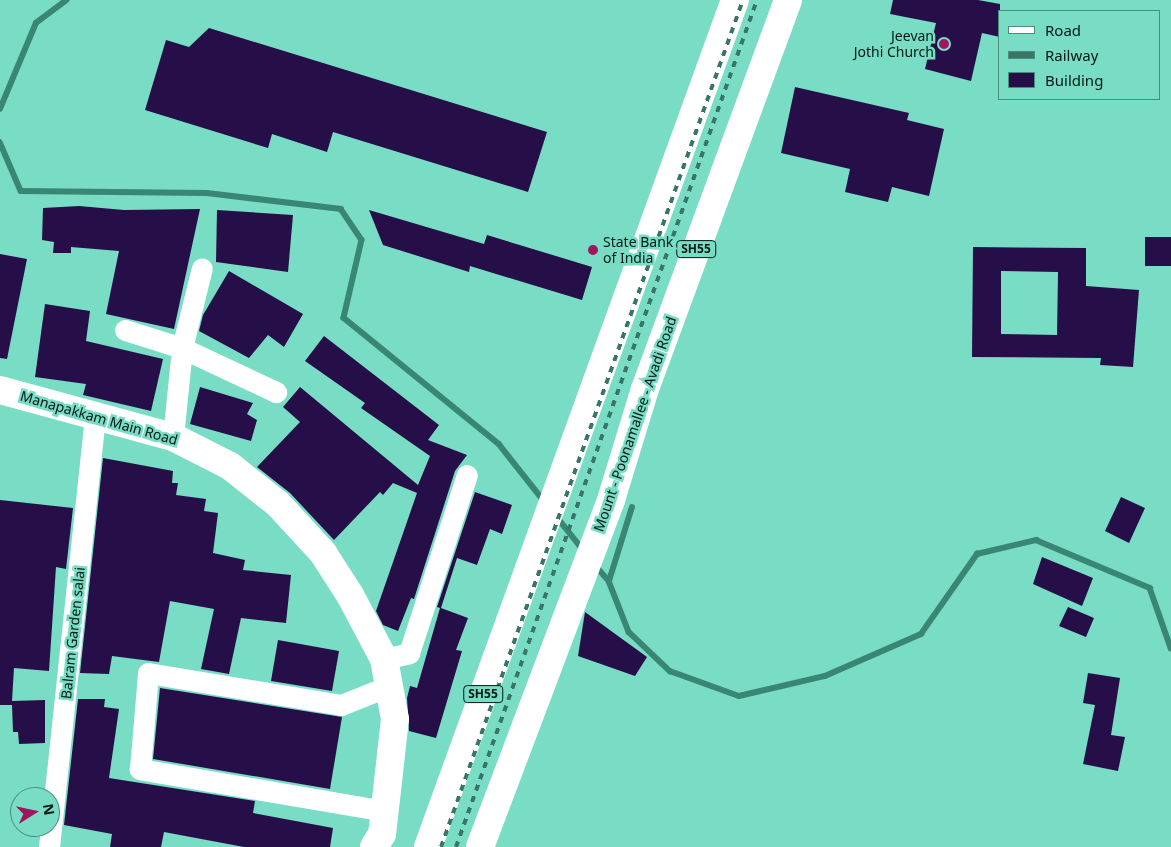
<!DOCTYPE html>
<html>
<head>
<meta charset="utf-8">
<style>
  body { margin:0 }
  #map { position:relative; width:1171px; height:847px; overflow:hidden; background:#79dcc4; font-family:"Noto Sans",sans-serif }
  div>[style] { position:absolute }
  .stream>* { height:5.5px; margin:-2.75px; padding:0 2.75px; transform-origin:2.75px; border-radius:2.75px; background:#398674 }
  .building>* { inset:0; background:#260f48 }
  .street>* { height:21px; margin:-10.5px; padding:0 10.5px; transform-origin:10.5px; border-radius:10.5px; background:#fff }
  .secondary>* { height:28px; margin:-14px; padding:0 14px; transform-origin:14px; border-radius:14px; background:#fff }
  .primary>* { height:28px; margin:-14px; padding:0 14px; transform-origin:14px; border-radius:14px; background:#fff }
  .rail>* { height:4px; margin-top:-2px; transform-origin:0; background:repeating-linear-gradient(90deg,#397566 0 6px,transparent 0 12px) }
  .dots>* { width:14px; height:14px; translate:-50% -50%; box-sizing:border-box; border:2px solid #79dcc4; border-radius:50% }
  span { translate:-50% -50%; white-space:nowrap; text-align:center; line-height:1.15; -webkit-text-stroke:5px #79dcc4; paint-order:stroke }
  .shield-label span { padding:1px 4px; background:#79dcc4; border:1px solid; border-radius:4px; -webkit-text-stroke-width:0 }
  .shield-label { font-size:12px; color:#001913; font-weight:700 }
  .poi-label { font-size:14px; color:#001913 }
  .right { translate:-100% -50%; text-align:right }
  .left { translate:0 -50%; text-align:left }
  .street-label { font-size:14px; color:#001913 }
  .legend { position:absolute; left:998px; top:10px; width:162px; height:90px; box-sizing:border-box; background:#79dcc4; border:1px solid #498e7d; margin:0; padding:6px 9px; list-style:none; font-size:15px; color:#001913 }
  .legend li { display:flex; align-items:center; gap:10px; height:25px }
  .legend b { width:25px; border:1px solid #498e7d }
  .north { position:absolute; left:10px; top:787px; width:50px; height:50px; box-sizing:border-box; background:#79dcc4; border:1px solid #498e7d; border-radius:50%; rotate:80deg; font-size:14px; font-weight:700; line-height:20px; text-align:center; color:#001913 }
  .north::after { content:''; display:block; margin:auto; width:18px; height:22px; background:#a1155d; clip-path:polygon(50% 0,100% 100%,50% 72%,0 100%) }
</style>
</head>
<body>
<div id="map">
  <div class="stream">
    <i style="left:0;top:109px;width:93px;rotate:-67.3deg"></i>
    <i style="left:36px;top:23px;width:38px;rotate:-37deg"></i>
    <i style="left:0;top:142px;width:53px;rotate:66.8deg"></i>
    <i style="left:21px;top:191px;width:186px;rotate:0.6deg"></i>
    <i style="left:207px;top:193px;width:135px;rotate:6.8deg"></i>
    <i style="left:341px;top:209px;width:37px;rotate:56deg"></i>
    <i style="left:362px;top:240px;width:80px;rotate:103deg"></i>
    <i style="left:344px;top:318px;width:200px;rotate:39.1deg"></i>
    <i style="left:499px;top:444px;width:74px;rotate:51.6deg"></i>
    <i style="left:557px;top:517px;width:43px;rotate:51.5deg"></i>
    <i style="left:596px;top:566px;width:20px;rotate:49deg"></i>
    <i style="left:609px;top:581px;width:55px;rotate:68.6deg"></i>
    <i style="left:629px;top:632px;width:57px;rotate:43.6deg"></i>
    <i style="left:670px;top:671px;width:73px;rotate:19.9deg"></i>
    <i style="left:739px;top:696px;width:88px;rotate:-13.1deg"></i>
    <i style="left:825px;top:676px;width:105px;rotate:-23.6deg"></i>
    <i style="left:921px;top:634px;width:98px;rotate:-55deg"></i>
    <i style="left:977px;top:554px;width:61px;rotate:-13.3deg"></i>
    <i style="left:1036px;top:540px;width:124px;rotate:22.8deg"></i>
    <i style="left:1150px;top:588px;width:64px;rotate:70.7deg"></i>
    <i style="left:609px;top:581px;width:77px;rotate:-72.7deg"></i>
  </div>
  <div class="building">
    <i style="clip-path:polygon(893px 0,978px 0,1000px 4px,1000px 37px,982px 33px,971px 81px,925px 69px,936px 23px,890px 14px)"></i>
    <i style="clip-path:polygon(209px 28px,547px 132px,528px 192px,333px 132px,327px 152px,272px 134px,268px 148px,145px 110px,166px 40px,189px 47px)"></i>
    <i style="clip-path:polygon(795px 87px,909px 113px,907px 120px,944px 129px,929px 196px,892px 187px,888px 202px,845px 192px,850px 169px,781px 153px)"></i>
    <i style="clip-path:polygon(79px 206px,124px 210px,200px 209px,174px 329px,106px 314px,119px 251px,71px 247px,71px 253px,53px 253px,54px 242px,42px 240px,43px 208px)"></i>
    <i style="clip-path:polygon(217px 210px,293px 215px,288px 272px,216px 262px)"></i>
    <i style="clip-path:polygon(369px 210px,484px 244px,487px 235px,592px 267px,582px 300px,470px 266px,469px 272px,383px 245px)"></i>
    <i style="clip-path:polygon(1145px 237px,1171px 237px,1171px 266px,1145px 266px)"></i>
    <i style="clip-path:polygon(evenodd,973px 247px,1086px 248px,1086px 286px,1139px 290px,1133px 367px,1100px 365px,1101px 358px,972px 357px,973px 247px,1001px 271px,1058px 272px,1057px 335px,1001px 334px,1001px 271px)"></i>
    <i style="clip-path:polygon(0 254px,27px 259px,7px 359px,0 358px)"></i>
    <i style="clip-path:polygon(229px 271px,303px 314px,284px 347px,268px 335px,249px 358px,199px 331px,203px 315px)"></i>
    <i style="clip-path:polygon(45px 304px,90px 311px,86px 341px,163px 359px,151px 411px,83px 395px,86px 384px,35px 377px)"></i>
    <i style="clip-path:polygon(324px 336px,439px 425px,428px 440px,467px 455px,455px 471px,414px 599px,411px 598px,398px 631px,383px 625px,376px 611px,417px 493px,393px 483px,383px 495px,380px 492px,334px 540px,290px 493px,257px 467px,300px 422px,283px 407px,300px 387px,418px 485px,430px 456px,361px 408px,365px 403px,305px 361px)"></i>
    <i style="clip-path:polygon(200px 387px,253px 403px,247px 414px,257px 420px,251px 441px,190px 424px)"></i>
    <i style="clip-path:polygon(103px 458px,173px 471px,172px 483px,178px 483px,176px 495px,206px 499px,204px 511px,218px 513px,213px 553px,245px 560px,243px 570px,291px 575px,286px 623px,241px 618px,229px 674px,201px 669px,214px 609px,170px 601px,159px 662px,112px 656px,109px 674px,80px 673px)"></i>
    <i style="clip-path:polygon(475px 492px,512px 505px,502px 534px,490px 529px,477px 565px,457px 558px,441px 608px,468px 618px,456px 650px,462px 651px,436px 738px,409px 731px,407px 698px,410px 686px,417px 688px,440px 608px,437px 607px)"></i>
    <i style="clip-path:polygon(1121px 497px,1145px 508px,1129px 543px,1105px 531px)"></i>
    <i style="clip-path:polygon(0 500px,73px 508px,66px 569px,56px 567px,49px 671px,14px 668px,12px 701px,45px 700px,45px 743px,19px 744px,18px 732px,13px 732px,12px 705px,0 705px)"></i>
    <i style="clip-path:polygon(1042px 557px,1093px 578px,1082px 606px,1033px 584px)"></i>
    <i style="clip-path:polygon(1068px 607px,1094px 618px,1086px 637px,1059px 626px)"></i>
    <i style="clip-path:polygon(585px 612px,647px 657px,635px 676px,578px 656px)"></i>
    <i style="clip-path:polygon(278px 640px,339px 651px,332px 691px,271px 681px)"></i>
    <i style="clip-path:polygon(1088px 673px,1120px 678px,1111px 735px,1125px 737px,1118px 771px,1083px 764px,1095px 705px,1083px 703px)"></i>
    <i style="clip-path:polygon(160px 688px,342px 717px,330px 789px,153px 759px)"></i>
    <i style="clip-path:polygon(78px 699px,105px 699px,104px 707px,119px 709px,109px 778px,255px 801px,253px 813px,333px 828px,330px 847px,244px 847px,164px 832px,161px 847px,110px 847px,112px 834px,64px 825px)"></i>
  </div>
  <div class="street">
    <i style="left:125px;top:330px;width:60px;rotate:17.5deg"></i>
    <i style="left:182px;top:348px;width:104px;rotate:25.1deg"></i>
    <i style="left:173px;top:437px;width:89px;rotate:-84.2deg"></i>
    <i style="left:182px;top:348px;width:82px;rotate:-76deg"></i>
    <i style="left:384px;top:659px;width:26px;rotate:-13deg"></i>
    <i style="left:409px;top:653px;width:187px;rotate:-72deg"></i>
    <i style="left:385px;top:811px;width:249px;rotate:-170.3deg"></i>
    <i style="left:140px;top:769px;width:96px;rotate:-85.2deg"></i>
    <i style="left:148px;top:673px;width:196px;rotate:9.4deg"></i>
    <i style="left:341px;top:705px;width:52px;rotate:-21.6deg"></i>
    <i style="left:49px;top:847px;width:431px;rotate:-83.9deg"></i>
  </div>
  <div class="secondary">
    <i style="left:0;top:390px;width:179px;rotate:15.2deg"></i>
    <i style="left:173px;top:437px;width:64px;rotate:27deg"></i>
    <i style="left:230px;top:466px;width:61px;rotate:38.4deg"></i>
    <i style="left:278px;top:504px;width:67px;rotate:47.4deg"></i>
    <i style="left:323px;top:553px;width:50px;rotate:57.3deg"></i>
    <i style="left:350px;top:595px;width:72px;rotate:62deg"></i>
    <i style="left:384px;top:659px;width:61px;rotate:79.6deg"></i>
    <i style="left:395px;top:719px;width:116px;rotate:96.4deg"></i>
    <i style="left:382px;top:834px;width:15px;rotate:122deg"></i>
  </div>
  <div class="primary">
    <i style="left:428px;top:847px;width:901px;rotate:-70.08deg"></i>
    <i style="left:480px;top:847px;width:371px;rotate:-69.3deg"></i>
    <i style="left:611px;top:500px;width:116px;rotate:-73deg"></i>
    <i style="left:645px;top:389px;width:414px;rotate:-69.8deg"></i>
  </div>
  <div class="rail">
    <i style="left:441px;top:847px;width:899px;rotate:-70.38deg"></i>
    <i style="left:456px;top:847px;width:899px;rotate:-70.44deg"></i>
  </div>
  <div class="dots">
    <i style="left:944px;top:44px;background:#a1155d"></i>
    <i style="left:593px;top:250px;background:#a1155d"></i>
  </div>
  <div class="shield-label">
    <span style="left:696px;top:249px">SH55</span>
    <span style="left:483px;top:694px">SH55</span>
  </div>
  <div class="poi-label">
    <span class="right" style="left:934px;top:44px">Jeevan<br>Jothi Church</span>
    <span class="left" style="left:603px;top:250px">State Bank<br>of India</span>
  </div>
  <div class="street-label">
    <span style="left:99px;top:418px;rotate:16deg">Manapakkam Main Road</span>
    <span style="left:635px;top:424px;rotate:-71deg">Mount - Poonamallee - Avadi Road</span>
    <span style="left:73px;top:633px;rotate:-84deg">Balram Garden salai</span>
  </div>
  <ul class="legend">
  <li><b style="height:6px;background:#fff"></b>Road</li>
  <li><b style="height:6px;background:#397566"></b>Railway</li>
  <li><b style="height:14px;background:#260f48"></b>Building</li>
  </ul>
  <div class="north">N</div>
</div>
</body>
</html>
